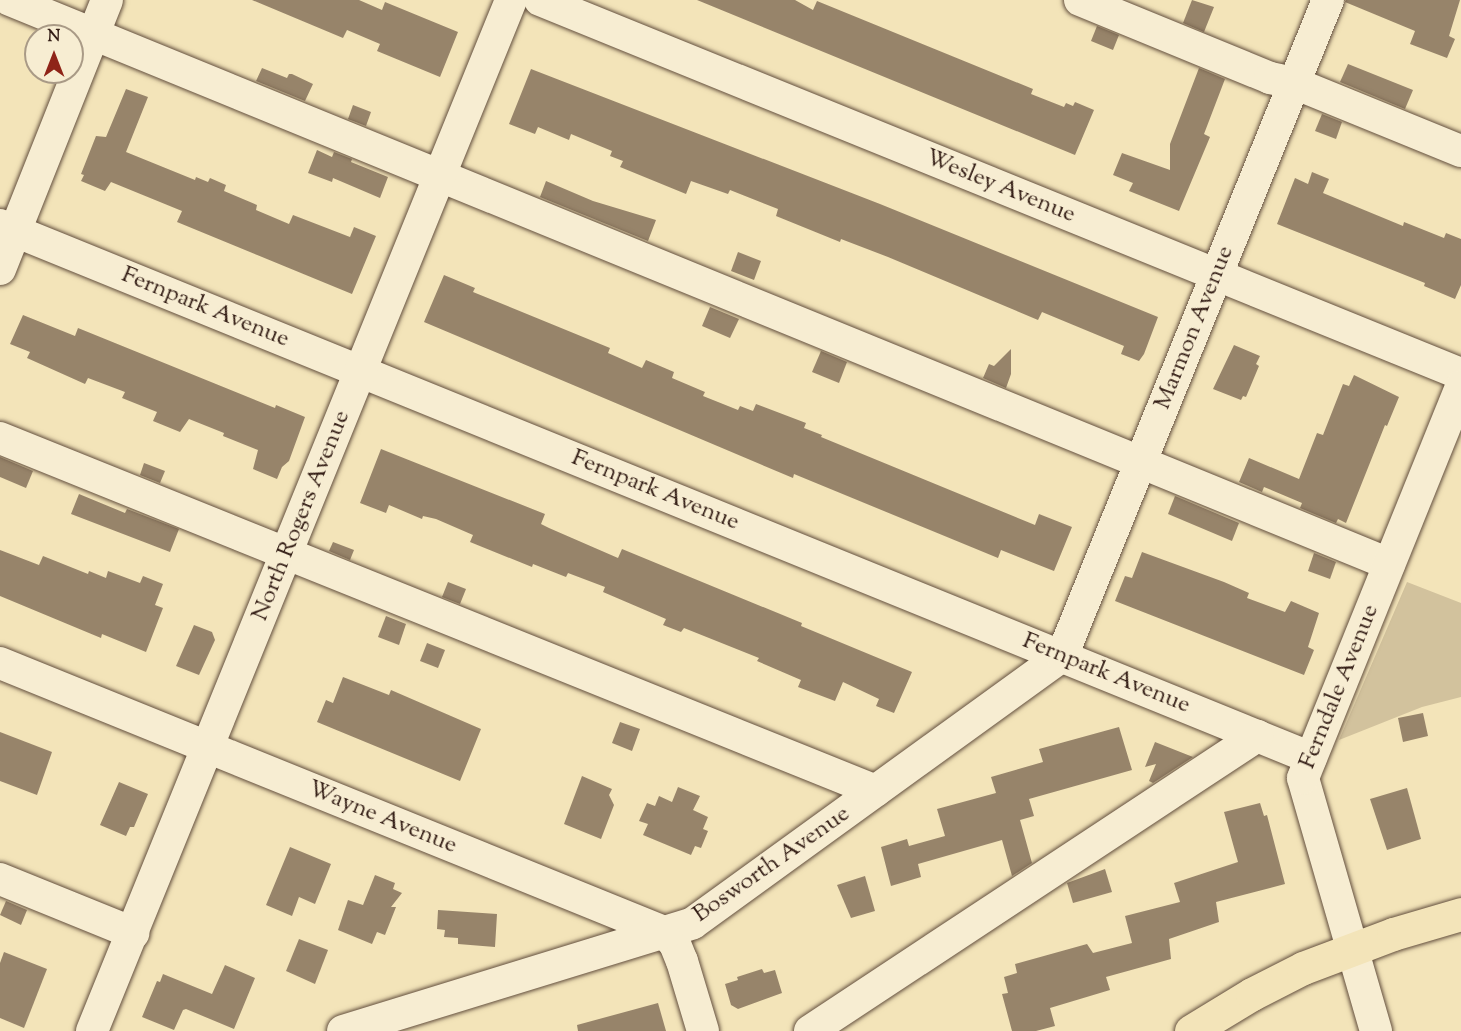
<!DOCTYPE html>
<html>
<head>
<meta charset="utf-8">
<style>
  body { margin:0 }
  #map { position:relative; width:1461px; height:1031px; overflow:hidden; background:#f3e4b9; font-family:"Sorts Mill Goudy",serif }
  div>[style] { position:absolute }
  .green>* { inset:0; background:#d2c29d }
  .building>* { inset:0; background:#97846a }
  .roads { filter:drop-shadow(0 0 2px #634f3e) drop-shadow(0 0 2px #634f3e) }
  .minor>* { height:32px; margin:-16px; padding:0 16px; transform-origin:16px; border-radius:16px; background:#f7edd2 }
  .major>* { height:33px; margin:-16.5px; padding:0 16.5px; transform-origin:16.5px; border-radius:16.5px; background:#f3e4b9 }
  span { translate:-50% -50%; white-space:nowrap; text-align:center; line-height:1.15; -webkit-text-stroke:4.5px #f7edd2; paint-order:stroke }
  .street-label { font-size:24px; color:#331d15 }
  .north { position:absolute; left:24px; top:24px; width:60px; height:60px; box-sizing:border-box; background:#f7edd2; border:2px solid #a99a86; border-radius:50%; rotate:0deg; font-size:16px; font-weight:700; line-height:24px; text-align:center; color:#331d15 }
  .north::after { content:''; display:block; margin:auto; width:21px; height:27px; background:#8f2418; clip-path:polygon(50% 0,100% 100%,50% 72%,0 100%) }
</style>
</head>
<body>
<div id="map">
  <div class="green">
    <i style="clip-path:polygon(1407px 582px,1461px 603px,1461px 697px,1422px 707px,1339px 740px)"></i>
  </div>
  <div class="building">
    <i style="clip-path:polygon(252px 0,359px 0,382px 10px,385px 2px,458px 32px,440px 77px,377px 51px,380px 44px,347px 30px,343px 38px)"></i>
    <i style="clip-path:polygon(697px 0,795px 0,813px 10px,817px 1px,1033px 89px,1031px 94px,1064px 107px,1066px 103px,1073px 106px,1075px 102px,1094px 110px,1075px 155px)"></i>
    <i style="clip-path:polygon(1192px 0,1214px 7px,1204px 32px,1183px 23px)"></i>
    <i style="clip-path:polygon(1346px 0,1460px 0,1449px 36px,1455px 39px,1447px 58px,1410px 44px,1415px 31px,1345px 2px)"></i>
    <i style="clip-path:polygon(1097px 26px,1119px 35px,1113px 50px,1091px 41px)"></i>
    <i style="clip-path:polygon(1348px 64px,1413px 90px,1405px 109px,1340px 82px)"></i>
    <i style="clip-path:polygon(262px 68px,287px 78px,289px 74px,292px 74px,313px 84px,305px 101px,256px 81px)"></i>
    <i style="clip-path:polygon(1199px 68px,1225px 79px,1204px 134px,1210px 137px,1179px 211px,1129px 191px,1133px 183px,1113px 175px,1122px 153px,1170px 170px,1170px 144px)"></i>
    <i style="clip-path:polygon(531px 69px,880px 204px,1158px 317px,1144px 354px,1139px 361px,1121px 354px,1124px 346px,1042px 312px,1038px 320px,888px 257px,841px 239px,840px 242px,776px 216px,778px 209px,730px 190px,728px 194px,691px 181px,686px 194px,620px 167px,623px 161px,610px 156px,612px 151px,571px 134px,569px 140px,538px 127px,535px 134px,509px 124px)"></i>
    <i style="clip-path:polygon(126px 89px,148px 97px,126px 152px,195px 180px,196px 177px,208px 182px,210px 178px,226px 185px,224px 191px,257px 205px,256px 210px,289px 224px,293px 215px,350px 237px,354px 227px,376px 236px,352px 294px,177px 222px,182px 211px,111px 182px,105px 191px,81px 181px,84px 175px,81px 174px,96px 136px,106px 137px)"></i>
    <i style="clip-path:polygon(353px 105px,371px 112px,366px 126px,348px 119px)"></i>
    <i style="clip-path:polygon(1322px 114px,1342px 122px,1336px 139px,1315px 131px)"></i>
    <i style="clip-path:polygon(317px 150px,332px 157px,334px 152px,352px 159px,351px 162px,388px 177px,380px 198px,333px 178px,332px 182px,308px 173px)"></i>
    <i style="clip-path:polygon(1312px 172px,1329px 179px,1323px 193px,1403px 226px,1404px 222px,1444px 238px,1446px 233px,1461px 239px,1461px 285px,1455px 299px,1424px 286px,1425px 283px,1277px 224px,1295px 178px,1308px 184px)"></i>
    <i style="clip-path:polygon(546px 181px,593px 201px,656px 220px,648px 241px,540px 197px)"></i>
    <i style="clip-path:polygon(738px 252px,761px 261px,754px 280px,731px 271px)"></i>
    <i style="clip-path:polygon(444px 275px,475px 288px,473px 292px,610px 348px,608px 353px,642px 368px,646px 360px,674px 372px,672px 378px,705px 392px,703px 396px,738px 410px,740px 406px,753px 411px,756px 404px,806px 423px,804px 428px,822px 435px,821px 437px,1035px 525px,1039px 514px,1072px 527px,1054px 571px,1001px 550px,998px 558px,794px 474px,793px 478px,424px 322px)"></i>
    <i style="clip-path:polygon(710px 307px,739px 319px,730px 338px,702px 326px)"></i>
    <i style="clip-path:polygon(23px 315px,75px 336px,78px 328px,275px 408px,276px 405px,305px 417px,289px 461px,282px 467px,277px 479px,253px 469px,258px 450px,223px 436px,224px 433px,189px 419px,180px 432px,153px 421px,157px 412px,122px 398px,125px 392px,88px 378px,85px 384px,27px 358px,30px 352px,10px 344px)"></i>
    <i style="clip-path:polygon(1234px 345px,1260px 356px,1256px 364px,1259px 366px,1246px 397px,1243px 396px,1241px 400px,1213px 389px)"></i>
    <i style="clip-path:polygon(1011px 349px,1011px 374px,1006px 388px,983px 378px,989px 364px,994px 366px)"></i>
    <i style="clip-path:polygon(821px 351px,847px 362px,839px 383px,812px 372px)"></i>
    <i style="clip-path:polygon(1354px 375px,1399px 397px,1387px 426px,1385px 425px,1346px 523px,1338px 519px,1336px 523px,1300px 508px,1302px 503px,1264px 487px,1262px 492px,1239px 482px,1249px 458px,1299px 479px,1317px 433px,1323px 435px,1343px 384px,1349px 386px)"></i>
    <i style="clip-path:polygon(381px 449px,545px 514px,541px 524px,549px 528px,618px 558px,622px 549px,802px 623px,801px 626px,912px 672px,894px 713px,876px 706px,879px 699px,843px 682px,835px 701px,798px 687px,801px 680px,757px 661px,759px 658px,684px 628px,681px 632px,663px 625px,666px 619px,603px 592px,605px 587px,568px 573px,566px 577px,533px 564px,532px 567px,470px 542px,473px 535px,436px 519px,423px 516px,422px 519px,389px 505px,386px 513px,360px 503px)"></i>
    <i style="clip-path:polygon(0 457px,33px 471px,26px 488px,0 477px)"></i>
    <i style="clip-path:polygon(144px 463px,165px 471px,160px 483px,140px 475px)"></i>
    <i style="clip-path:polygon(79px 494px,125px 513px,127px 509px,179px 529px,170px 552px,71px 514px)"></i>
    <i style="clip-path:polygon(1175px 496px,1239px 523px,1232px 541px,1168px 514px)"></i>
    <i style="clip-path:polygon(333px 542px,354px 550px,350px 560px,329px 551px)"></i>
    <i style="clip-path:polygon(0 550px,39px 565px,43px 556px,88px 574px,89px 571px,106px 578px,108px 571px,140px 583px,143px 576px,163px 584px,155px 605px,163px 608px,146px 652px,102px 634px,101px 638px,0 596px)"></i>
    <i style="clip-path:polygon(1142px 552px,1224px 582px,1249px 593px,1247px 598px,1285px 612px,1291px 601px,1319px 613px,1308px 647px,1314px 650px,1304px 675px,1115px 601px,1125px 576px,1132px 578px)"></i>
    <i style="clip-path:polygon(1314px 553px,1336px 562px,1330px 579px,1308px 571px)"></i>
    <i style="clip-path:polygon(448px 582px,466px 589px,460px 604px,442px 597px)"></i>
    <i style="clip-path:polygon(386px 616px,406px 624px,399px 645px,378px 637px)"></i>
    <i style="clip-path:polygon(194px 625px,212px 632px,215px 640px,199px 675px,176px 666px)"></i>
    <i style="clip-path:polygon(427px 643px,445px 650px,438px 668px,420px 661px)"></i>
    <i style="clip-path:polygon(343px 677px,389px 695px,391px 690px,481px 729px,460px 781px,317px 722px,326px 700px,333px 703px)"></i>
    <i style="clip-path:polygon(1423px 713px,1428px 736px,1403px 742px,1398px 718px)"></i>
    <i style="clip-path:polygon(620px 722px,640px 729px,632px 751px,612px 743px)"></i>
    <i style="clip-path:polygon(1119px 727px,1132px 770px,1029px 799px,1034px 816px,1020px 820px,1032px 863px,1012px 876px,1002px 840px,918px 864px,921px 877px,891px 886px,881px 847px,907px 839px,909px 846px,945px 836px,937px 809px,996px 793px,991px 777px,1043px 762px,1039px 749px)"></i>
    <i style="clip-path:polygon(0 732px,52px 752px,37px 795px,0 781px)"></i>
    <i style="clip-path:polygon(1155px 742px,1193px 757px,1153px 783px,1149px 781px,1156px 764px,1145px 767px)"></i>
    <i style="clip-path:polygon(582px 776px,612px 789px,609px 795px,614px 805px,601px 839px,564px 824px)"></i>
    <i style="clip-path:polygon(119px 782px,148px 794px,134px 827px,130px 827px,126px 836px,100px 825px)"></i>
    <i style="clip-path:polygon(678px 787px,700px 796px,693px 810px,708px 817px,703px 829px,708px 831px,701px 848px,695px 846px,691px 855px,643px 835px,648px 824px,639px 821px,647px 803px,655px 806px,659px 796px,672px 802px)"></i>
    <i style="clip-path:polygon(1407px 788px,1421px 839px,1387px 850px,1370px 799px)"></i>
    <i style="clip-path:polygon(1260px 803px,1264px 816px,1267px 815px,1285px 884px,1216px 902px,1219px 922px,1169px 939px,1171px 959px,1106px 977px,1110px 990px,1050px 1008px,1055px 1026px,1036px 1031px,1012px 1031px,1002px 994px,1008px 993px,1004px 977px,1017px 973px,1015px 964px,1087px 944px,1093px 953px,1132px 943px,1125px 916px,1180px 902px,1174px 883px,1238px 862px,1224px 812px)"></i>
    <i style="clip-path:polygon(290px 847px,331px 864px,315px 904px,299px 897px,292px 916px,266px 905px)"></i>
    <i style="clip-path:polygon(1105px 869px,1112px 892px,1073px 903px,1067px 883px)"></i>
    <i style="clip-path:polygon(375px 875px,395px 883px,393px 889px,402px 893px,391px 907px,396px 907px,385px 935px,377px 932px,372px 944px,338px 930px,348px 900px,363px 905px)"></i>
    <i style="clip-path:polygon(865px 876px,875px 911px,851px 918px,837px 885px)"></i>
    <i style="clip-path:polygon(6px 901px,27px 910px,21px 925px,0 915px)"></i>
    <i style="clip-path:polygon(438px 910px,497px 914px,495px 947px,458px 944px,458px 938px,444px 937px,445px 930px,437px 929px)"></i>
    <i style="clip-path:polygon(299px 939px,328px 950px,315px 984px,286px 971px)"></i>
    <i style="clip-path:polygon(4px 952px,47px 969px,24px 1028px,0 1018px,0 963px)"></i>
    <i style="clip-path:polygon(225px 965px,255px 978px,234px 1029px,186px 1009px,183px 1010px,174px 1030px,142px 1017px,157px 981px,160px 982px,163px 974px,212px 994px)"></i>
    <i style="clip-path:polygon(762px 969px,764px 973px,775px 970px,782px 993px,738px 1009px,731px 1005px,725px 984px,738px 980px,737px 977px)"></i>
    <i style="clip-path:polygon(658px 1003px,666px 1031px,578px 1031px,577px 1025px)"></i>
  </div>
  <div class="roads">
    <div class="minor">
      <i style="left:10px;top:0;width:1490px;rotate:22.24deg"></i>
      <i style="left:540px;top:0;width:994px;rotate:22.1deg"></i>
      <i style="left:1080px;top:0;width:205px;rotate:22.3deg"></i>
      <i style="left:1270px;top:78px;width:25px;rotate:12deg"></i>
      <i style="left:1294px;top:83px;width:180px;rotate:22.2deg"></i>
      <i style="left:0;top:225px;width:1415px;rotate:22.12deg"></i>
      <i style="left:0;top:269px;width:289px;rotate:-68.3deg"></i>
      <i style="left:0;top:438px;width:944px;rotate:21.95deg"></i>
      <i style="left:0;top:663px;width:716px;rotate:22.05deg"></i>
      <i style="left:664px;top:932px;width:16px;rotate:47deg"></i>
      <i style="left:675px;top:944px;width:18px;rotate:68deg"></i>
      <i style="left:682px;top:961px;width:73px;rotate:73.3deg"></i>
      <i style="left:0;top:879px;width:144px;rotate:22.1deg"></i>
      <i style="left:92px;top:1031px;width:1113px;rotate:-67.88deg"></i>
      <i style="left:343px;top:1031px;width:366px;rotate:-17.1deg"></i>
      <i style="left:693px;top:923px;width:455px;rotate:-35.9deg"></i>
      <i style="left:1062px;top:656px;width:708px;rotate:-67.93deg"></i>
      <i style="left:810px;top:1031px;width:536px;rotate:-33.42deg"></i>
      <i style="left:1376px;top:1031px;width:263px;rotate:-106.1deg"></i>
      <i style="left:1303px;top:778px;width:423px;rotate:-68deg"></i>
    </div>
    <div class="major">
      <i style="left:1191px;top:1031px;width:71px;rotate:-31.2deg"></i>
      <i style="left:1252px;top:994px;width:57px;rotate:-27deg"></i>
      <i style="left:1303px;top:968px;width:96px;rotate:-20.7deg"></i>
      <i style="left:1393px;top:934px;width:71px;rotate:-16.4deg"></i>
    </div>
  </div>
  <div class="street-label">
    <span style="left:1000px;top:187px;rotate:22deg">Wesley Avenue</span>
    <span style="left:205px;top:308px;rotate:22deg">Fernpark Avenue</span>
    <span style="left:1195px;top:328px;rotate:-68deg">Marmon Avenue</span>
    <span style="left:655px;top:491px;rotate:22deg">Fernpark Avenue</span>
    <span style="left:302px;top:516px;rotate:-68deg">North Rogers Avenue</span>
    <span style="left:1106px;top:674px;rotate:22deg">Fernpark Avenue</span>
    <span style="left:1340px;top:687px;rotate:-68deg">Ferndale Avenue</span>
    <span style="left:382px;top:818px;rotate:22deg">Wayne Avenue</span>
    <span style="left:772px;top:865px;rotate:-35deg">Bosworth Avenue</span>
  </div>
  <div class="north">N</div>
</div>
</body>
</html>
